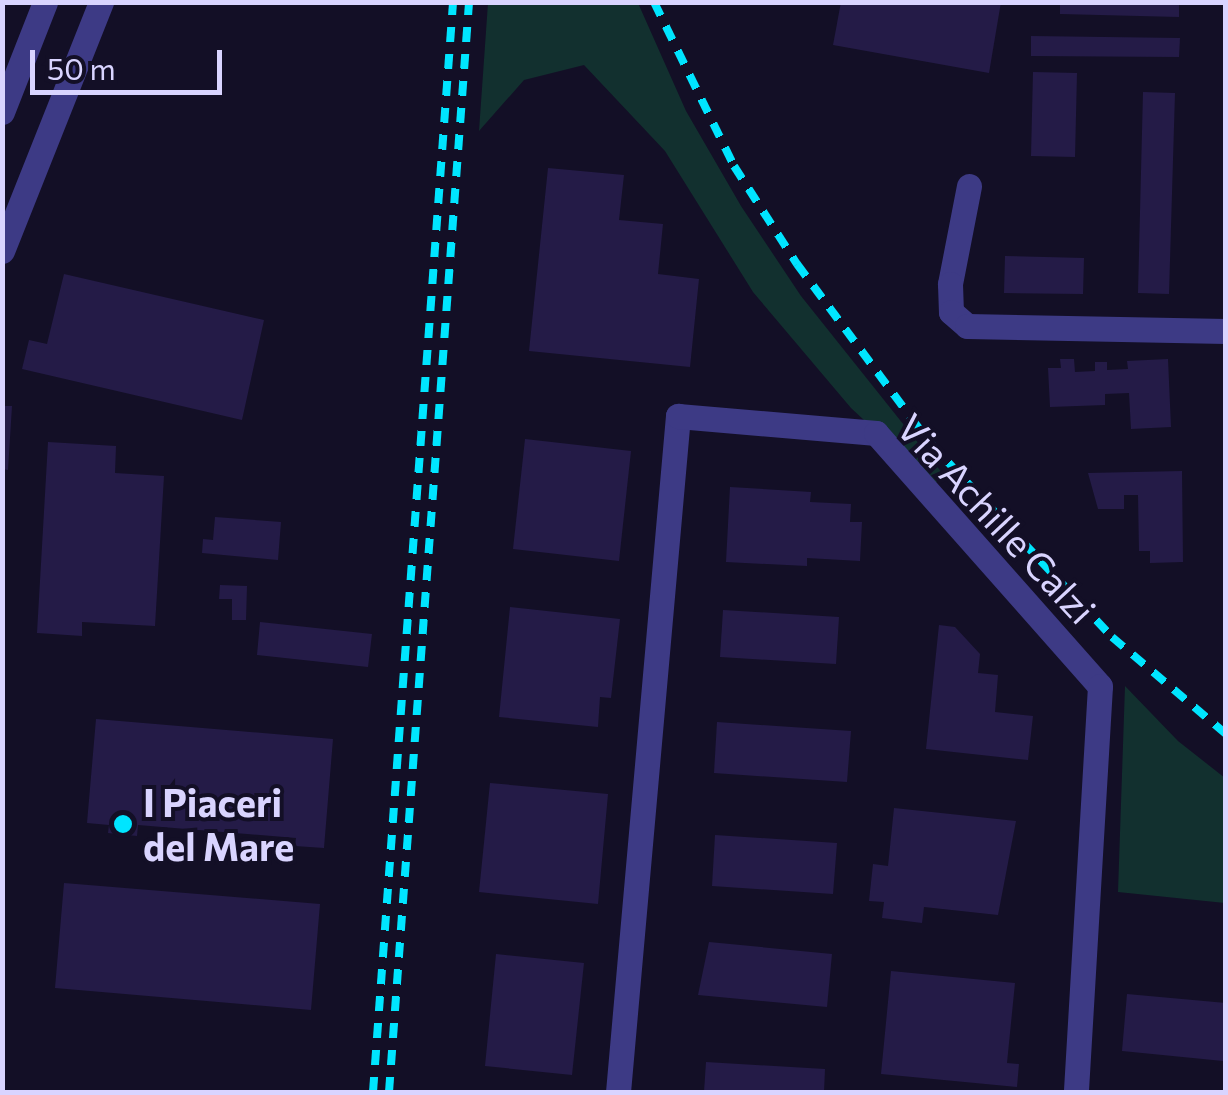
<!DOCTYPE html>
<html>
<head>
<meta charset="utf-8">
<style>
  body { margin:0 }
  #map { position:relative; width:1228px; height:1095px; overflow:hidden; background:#130f26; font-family:Commissioner,sans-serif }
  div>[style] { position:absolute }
  .green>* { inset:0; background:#12302f }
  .building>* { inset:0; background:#241b47 }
  .minor>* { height:25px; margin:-12.5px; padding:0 12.5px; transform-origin:12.5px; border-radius:12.5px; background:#3d3a85 }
  .rail>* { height:8px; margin-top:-4px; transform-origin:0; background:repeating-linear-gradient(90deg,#00e5ff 0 15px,transparent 0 27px) }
  .dots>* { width:28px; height:28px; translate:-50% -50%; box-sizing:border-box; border:5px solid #130f26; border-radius:50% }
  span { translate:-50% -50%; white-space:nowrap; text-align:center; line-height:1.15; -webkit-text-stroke:8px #130f26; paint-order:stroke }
  .street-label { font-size:38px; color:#d9d4ff }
  .poi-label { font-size:38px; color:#d9d4ff; font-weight:700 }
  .left { translate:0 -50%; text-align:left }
  .frame { position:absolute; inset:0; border:5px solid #d9d4ff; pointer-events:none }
  .scale { position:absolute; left:30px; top:50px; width:192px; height:45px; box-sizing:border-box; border:5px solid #d9d4ff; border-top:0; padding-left:12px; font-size:30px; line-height:35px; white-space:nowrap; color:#d9d4ff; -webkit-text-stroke:8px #130f26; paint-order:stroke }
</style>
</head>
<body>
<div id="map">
  <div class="green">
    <i style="clip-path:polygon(488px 3px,638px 3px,686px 111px,741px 206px,801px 296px,943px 474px,934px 485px,851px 408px,753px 292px,665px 151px,584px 65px,524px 80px,479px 131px)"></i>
    <i style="clip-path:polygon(1125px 686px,1178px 741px,1225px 778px,1225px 903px,1118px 892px)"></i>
  </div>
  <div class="building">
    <i style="clip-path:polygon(841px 2px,1001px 2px,989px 73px,833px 45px)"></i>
    <i style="clip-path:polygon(1060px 2px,1179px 2px,1179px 17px,1060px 14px)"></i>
    <i style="clip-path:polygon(1031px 36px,1180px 38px,1179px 57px,1031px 56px)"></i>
    <i style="clip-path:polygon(1033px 72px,1077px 73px,1075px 157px,1031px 156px)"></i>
    <i style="clip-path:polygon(1143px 92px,1175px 93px,1169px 294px,1138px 293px)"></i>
    <i style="clip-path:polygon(548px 168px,624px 175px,619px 220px,663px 224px,658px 274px,699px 279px,690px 367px,529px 351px)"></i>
    <i style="clip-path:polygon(1005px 256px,1084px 258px,1083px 294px,1004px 293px)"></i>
    <i style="clip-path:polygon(64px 274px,264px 320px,242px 420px,22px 369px,29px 340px,47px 344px)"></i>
    <i style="clip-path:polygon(1060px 359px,1074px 359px,1075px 372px,1095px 371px,1095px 362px,1107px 362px,1107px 370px,1128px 369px,1127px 361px,1168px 359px,1171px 427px,1131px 429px,1129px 393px,1105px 394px,1105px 405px,1050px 407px,1048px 368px,1061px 368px)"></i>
    <i style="clip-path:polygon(2px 406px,12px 406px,8px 470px,2px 469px)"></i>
    <i style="clip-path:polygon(525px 439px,631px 451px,619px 561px,513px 549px)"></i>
    <i style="clip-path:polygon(48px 442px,116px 446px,115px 473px,164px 476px,155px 626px,82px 622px,82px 636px,37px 633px)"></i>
    <i style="clip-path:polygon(1182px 471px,1183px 562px,1150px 563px,1150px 551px,1139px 551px,1138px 495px,1124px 495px,1124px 509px,1098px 509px,1088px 473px)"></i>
    <i style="clip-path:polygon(730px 487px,811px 492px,810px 502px,851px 504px,850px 522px,862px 522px,860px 561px,807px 558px,807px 566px,726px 562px)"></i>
    <i style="clip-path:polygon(215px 517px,281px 522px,278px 560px,202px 553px,203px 539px,213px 540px)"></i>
    <i style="clip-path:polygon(220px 585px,247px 586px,246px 620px,232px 620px,232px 599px,219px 599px)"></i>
    <i style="clip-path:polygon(510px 607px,620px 619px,611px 698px,600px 697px,598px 727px,499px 717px)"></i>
    <i style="clip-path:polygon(723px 610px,839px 617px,836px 664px,720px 657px)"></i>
    <i style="clip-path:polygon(260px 622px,372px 634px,368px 667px,257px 655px)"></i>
    <i style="clip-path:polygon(939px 625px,955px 627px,980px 654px,978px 673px,998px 675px,995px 712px,1033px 716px,1028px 760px,926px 749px)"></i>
    <i style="clip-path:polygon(96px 719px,333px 739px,324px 848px,295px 846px,296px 838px,138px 825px,137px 836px,108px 833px,109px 825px,87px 823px)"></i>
    <i style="clip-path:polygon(717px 722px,851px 731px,847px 782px,714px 773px)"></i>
    <i style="clip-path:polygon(490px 783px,608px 794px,598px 904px,479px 892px)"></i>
    <i style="clip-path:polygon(894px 808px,1016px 821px,998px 915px,924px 907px,922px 923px,882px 918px,884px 902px,869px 901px,873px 864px,888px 866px)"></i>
    <i style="clip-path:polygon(715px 835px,837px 843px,833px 894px,712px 886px)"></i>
    <i style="clip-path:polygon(64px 883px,320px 904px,311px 1010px,55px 988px)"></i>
    <i style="clip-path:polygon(709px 942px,832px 954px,827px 1007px,698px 995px)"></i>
    <i style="clip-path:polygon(496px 954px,584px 963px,572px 1075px,485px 1066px)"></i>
    <i style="clip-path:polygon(891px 971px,1015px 983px,1007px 1063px,1019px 1064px,1017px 1087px,881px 1074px)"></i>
    <i style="clip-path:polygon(1127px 994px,1226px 1003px,1223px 1061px,1122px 1051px)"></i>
    <i style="clip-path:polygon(706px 1062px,825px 1069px,824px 1092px,704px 1092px)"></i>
  </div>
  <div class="minor">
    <i style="left:2px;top:112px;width:118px;rotate:-68.6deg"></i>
    <i style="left:969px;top:186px;width:100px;rotate:101deg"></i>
    <i style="left:950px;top:284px;width:28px;rotate:88deg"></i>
    <i style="left:951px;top:312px;width:21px;rotate:41deg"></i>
    <i style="left:967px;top:326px;width:259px;rotate:1.1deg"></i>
    <i style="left:2px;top:251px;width:268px;rotate:-68.3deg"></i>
    <i style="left:618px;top:1092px;width:679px;rotate:-84.93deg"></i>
    <i style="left:678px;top:416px;width:199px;rotate:4.9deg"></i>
    <i style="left:876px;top:433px;width:338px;rotate:48.5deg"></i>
    <i style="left:1100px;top:686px;width:407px;rotate:93.4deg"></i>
  </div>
  <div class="rail">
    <i style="left:654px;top:2px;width:182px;rotate:64deg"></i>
    <i style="left:734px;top:166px;width:117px;rotate:57.3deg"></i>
    <i style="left:797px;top:264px;width:223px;rotate:53.4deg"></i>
    <i style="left:930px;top:443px;width:266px;rotate:46.8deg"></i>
    <i style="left:1112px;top:637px;width:150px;rotate:40.4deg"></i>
    <i style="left:373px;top:1092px;width:1093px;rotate:-85.8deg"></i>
    <i style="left:389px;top:1092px;width:1093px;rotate:-85.8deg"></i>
  </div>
  <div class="dots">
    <i style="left:123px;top:824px;background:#00e5ff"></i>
  </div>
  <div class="street-label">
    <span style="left:997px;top:518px;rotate:47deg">Via Achille Calzi</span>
  </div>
  <div class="poi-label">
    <span class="left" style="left:143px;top:824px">I Piaceri<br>del Mare</span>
  </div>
  <div class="frame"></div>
  <div class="scale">50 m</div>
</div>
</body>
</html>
